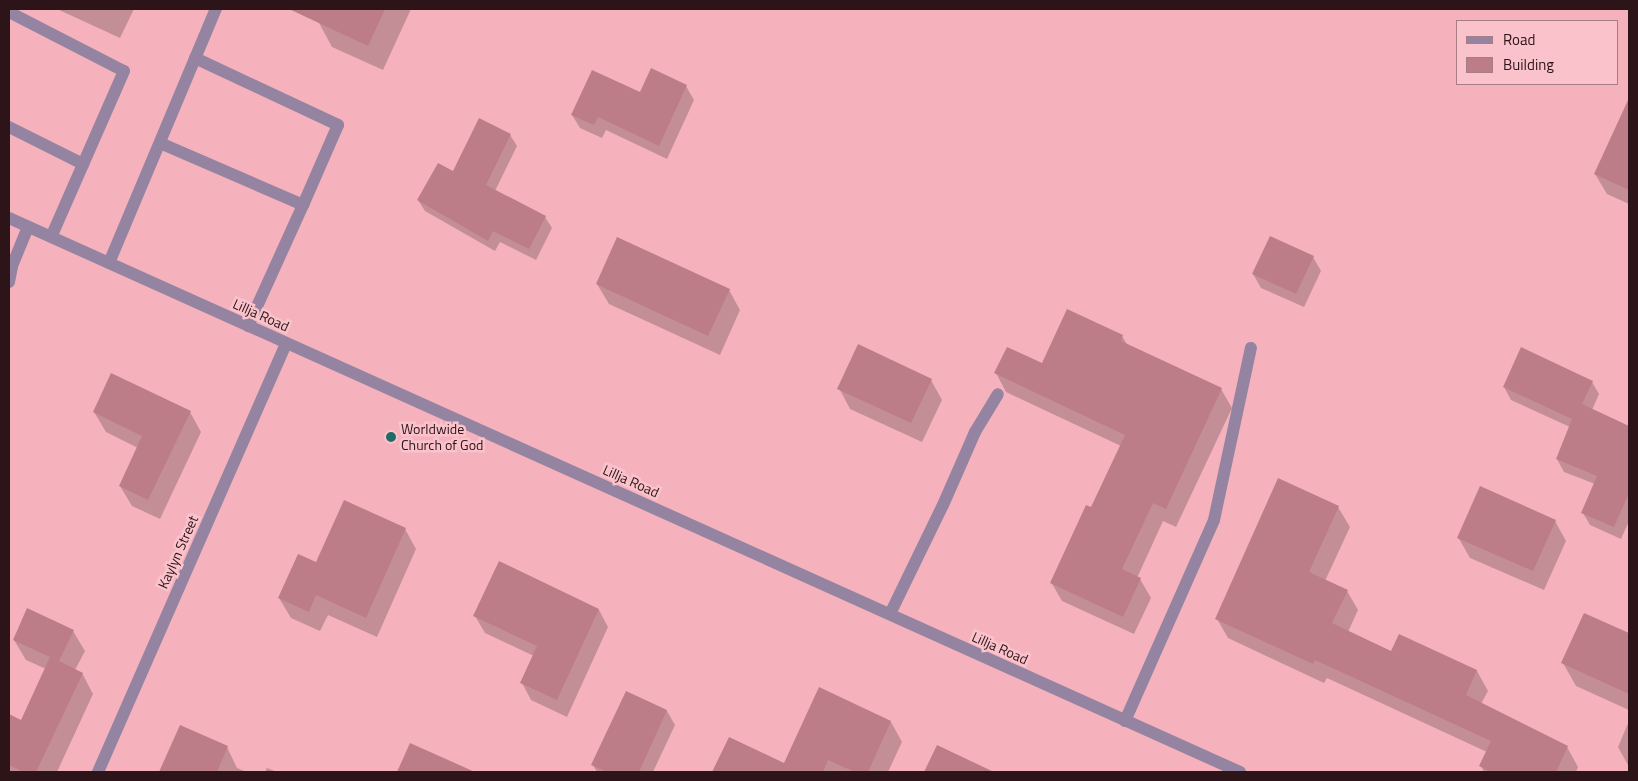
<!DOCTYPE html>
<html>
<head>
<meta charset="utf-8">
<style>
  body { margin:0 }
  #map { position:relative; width:1638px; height:781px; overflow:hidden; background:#f5b2bd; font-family:"Titillium Web",sans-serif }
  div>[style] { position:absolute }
  .shadow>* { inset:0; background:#0003 }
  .building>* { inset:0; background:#bc7d88 }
  .minor>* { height:12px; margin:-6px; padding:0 6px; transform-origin:6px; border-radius:6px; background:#9484a2 }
  .dots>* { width:14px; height:14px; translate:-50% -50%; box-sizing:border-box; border:2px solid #fac3cb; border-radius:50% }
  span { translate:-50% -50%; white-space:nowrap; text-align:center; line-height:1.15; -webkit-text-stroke:5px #fac3cb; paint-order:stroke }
  .street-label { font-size:14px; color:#2c1418 }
  .poi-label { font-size:14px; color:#2c1418 }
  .left { translate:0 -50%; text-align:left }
  .frame { position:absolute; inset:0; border:10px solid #2c1418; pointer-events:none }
  .legend { position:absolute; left:1456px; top:20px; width:162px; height:65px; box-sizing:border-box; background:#fac3cb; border:1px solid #a87d83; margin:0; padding:6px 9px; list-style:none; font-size:15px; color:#2c1418 }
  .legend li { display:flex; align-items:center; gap:10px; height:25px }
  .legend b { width:25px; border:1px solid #a87d83 }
</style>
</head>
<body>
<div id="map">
  <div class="shadow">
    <i style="clip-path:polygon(57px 9px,134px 9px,120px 38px)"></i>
    <i style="clip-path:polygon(324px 9px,411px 9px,383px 70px,332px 47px,318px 21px)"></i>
    <i style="clip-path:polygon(651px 70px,686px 86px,694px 100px,667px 159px,606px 130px,602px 138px,580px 128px,572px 115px,640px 93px)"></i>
    <i style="clip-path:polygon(1621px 119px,1629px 123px,1629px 204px,1607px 194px,1595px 174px)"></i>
    <i style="clip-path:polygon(510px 135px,517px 146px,495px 191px,545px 217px,552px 228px,536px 260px,500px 242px,495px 251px,425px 211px,418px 200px)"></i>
    <i style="clip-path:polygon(1313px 257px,1321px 271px,1304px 307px,1261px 288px,1253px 274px)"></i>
    <i style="clip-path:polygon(597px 284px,729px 290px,740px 310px,720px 355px,609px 304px)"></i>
    <i style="clip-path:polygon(1122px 336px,1128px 346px,1221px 389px,1232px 408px,1176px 527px,1163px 521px,1137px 578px,1140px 579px,1151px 598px,1134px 634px,1062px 601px,1051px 582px,1092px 509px,1121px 446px,1006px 392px,996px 373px,1043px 365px)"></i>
    <i style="clip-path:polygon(931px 380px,942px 400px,922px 442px,850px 409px,839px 388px)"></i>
    <i style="clip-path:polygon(1592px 382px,1599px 394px,1592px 410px,1629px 427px,1629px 521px,1621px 539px,1590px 525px,1583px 513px,1595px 484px,1564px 472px,1557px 459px,1570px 427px,1511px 400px,1504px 387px)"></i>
    <i style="clip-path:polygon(94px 412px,190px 412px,201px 432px,160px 519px,132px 506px,120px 486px,138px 448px,106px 432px)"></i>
    <i style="clip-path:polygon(1279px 480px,1338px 507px,1350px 527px,1325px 581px,1347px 591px,1358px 610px,1348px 632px,1392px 653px,1399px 636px,1477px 671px,1488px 691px,1481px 704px,1567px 747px,1578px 767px,1576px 772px,1484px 772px,1481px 766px,1487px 752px,1327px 678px,1324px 683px,1228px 638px,1217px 619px)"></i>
    <i style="clip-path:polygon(1555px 521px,1566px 541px,1544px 590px,1470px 558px,1458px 537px)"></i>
    <i style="clip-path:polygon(405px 529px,416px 549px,377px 637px,328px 615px,320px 631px,291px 618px,279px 598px,317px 564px)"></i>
    <i style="clip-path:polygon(500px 563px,599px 610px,608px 627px,567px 717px,531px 700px,522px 683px,534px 656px,485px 633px,475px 616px)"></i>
    <i style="clip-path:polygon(1585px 614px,1629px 635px,1629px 710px,1576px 686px,1563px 663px)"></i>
    <i style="clip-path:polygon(73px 631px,85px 651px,75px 670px,82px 673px,93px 694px,57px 772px,9px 772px,9px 715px,22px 721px,46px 669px,26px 660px,14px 640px)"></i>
    <i style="clip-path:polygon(626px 693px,667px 711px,675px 725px,653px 772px,597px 772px,593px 765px)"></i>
    <i style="clip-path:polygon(1629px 721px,1629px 767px,1618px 747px)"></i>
    <i style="clip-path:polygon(891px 722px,902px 742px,888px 772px,714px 772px,729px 738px,785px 764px)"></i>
    <i style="clip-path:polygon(181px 727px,227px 747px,237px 768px,247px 772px,161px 772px)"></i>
    <i style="clip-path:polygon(411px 745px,457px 766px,461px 772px,399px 772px)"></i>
    <i style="clip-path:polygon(937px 747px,991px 772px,925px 772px)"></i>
    <i style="clip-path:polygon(267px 768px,277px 772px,265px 772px)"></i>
  </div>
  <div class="building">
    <i style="clip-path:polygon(289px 9px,385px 9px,368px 46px)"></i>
    <i style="clip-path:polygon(651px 68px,687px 85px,659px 146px,598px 117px,594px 125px,571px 115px,592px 70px,640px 92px)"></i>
    <i style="clip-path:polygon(1629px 98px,1629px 190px,1594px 174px)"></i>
    <i style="clip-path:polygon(479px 118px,511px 134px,486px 185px,546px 216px,529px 249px,493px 231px,488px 241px,417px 200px,438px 163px,453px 171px)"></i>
    <i style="clip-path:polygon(1270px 236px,1314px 256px,1296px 294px,1252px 274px)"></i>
    <i style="clip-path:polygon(617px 237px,730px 289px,708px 336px,596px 284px)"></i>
    <i style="clip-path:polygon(1067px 309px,1123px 335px,1121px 341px,1222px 388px,1166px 509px,1153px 503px,1122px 569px,1141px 578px,1123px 617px,1050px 583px,1086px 505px,1091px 507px,1125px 435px,994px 373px,1007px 347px,1042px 363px)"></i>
    <i style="clip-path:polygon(858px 344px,932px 379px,911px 423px,837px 389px)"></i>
    <i style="clip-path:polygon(1521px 347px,1593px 381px,1582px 404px,1629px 426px,1629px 493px,1614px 527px,1581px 513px,1597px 476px,1556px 459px,1572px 419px,1503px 387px)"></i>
    <i style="clip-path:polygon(111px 373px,191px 411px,148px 500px,119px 486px,142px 436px,93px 412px)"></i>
    <i style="clip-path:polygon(1278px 478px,1339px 506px,1309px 572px,1348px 590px,1332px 623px,1391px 651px,1399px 634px,1477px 670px,1466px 695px,1568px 746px,1556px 772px,1491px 772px,1479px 766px,1491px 741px,1315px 660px,1313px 664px,1215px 619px)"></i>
    <i style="clip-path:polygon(1480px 486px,1556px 520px,1533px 571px,1457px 538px)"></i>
    <i style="clip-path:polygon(344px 500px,406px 528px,366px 618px,316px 595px,309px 612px,278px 598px,298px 554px,316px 562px)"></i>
    <i style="clip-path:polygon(499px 561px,599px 609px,557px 700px,520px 683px,537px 646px,473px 616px)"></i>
    <i style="clip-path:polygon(27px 608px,74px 630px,59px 661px,83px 673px,36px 772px,24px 772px,9px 765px,9px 714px,21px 720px,50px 657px,13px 640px)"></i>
    <i style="clip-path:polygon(1584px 613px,1629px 633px,1629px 694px,1561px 663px)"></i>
    <i style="clip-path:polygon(819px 687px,891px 721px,868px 772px,855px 772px,828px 760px,823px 772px,712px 772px,729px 737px,784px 763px)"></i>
    <i style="clip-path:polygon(626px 691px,667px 710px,639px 772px,607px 772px,591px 765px)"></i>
    <i style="clip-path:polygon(180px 725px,228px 746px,217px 772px,159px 772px)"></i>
    <i style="clip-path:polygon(410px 743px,475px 772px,397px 772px)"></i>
    <i style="clip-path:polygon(937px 745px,994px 772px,924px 772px)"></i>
  </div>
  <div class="minor">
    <i style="left:9px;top:12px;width:129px;rotate:27.2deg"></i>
    <i style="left:124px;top:71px;width:181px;rotate:113.7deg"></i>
    <i style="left:195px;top:58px;width:158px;rotate:25.1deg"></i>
    <i style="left:338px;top:125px;width:87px;rotate:113.6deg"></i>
    <i style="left:9px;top:127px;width:83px;rotate:26.6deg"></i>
    <i style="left:160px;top:143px;width:156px;rotate:23.4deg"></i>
    <i style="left:303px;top:205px;width:133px;rotate:114.4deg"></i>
    <i style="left:9px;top:218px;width:1350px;rotate:24.23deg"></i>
    <i style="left:109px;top:263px;width:276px;rotate:-67.2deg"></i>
    <i style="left:9px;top:282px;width:16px;rotate:-79deg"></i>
    <i style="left:12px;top:266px;width:42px;rotate:-67.7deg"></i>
    <i style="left:890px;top:614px;width:121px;rotate:-64.1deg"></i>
    <i style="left:943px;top:505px;width:80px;rotate:-66.3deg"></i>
    <i style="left:975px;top:432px;width:44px;rotate:-58.8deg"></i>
    <i style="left:1125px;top:721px;width:220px;rotate:-66.1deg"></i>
    <i style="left:1214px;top:520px;width:176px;rotate:-77.9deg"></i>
    <i style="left:98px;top:772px;width:468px;rotate:-66.3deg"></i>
  </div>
  <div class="dots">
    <i style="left:391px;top:437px;background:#206b66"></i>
  </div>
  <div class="street-label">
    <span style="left:261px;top:315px;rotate:24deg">Lillja Road</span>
    <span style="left:631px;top:481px;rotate:24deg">Lillja Road</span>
    <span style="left:178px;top:552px;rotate:-66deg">Kaylyn Street</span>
    <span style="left:1000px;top:648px;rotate:24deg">Lillja Road</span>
  </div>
  <div class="poi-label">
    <span class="left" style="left:401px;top:437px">Worldwide<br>Church of God</span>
  </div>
  <div class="frame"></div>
  <ul class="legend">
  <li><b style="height:6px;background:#9484a2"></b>Road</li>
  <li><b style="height:14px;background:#bc7d88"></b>Building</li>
  </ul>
</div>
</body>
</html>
